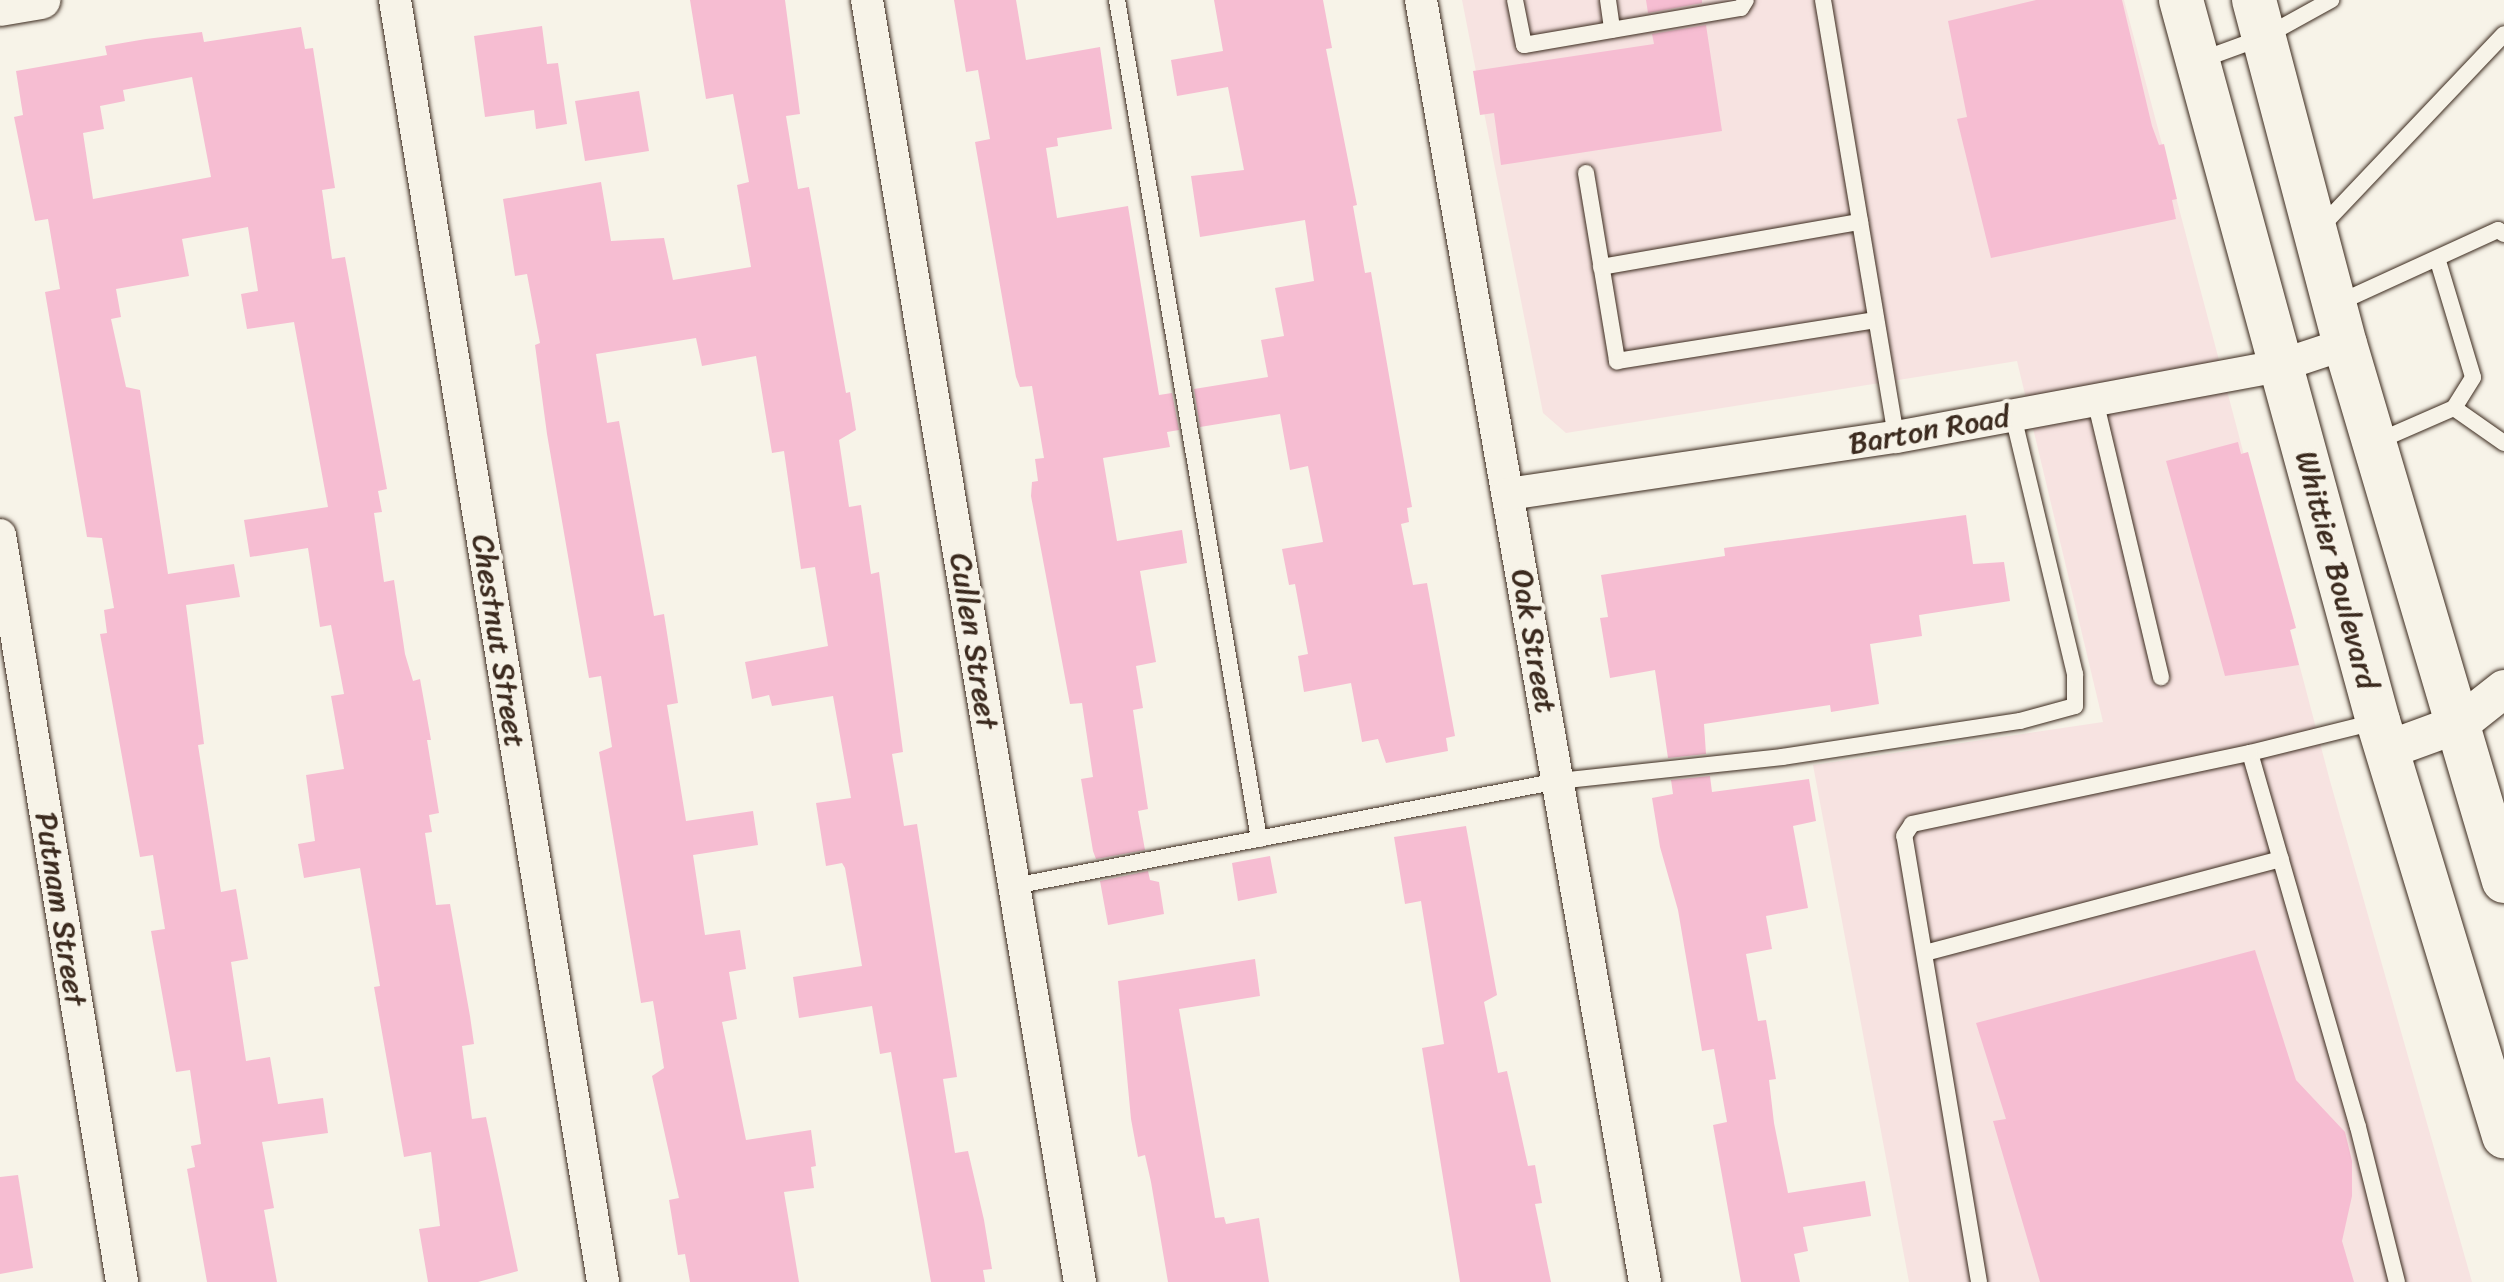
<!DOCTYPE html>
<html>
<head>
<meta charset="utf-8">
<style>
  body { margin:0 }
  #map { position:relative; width:2504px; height:1282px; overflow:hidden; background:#f7f3e8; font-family:Sriracha,sans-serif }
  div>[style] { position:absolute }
  .built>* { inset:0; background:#f7e3e1 }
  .building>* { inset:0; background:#f6bdd2 }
  .roads { filter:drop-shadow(0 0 2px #3b2a1e) drop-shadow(0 0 2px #3b2a1e) }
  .service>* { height:16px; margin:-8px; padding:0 8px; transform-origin:8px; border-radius:8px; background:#f7f3e8 }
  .minor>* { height:32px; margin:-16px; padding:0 16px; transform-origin:16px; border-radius:16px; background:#f7f3e8 }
  .tertiary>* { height:38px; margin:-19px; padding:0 19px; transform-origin:19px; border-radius:19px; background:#f7f3e8 }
  .primary>* { height:44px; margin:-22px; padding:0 22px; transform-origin:22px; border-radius:22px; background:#f7f3e8 }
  span { translate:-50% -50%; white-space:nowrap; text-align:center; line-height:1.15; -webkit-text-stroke:8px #f7f3e8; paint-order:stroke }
  .street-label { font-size:30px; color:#3b2a1e }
</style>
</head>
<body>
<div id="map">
  <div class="built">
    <i style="clip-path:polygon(1462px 0,2124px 0,2330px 781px,2472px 1282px,1909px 1282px,1813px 765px,2103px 722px,2017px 361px,1566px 433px,1543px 413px)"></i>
  </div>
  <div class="building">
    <i style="clip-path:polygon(690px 0,785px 0,800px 114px,786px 116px,798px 189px,809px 187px,846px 393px,850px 392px,856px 430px,839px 440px,849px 507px,861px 505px,871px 574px,879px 572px,903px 752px,892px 754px,904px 826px,917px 824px,957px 1077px,943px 1079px,955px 1153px,968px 1151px,984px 1220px,992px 1269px,983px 1270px,985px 1282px,931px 1282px,891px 1052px,880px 1054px,872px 1006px,799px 1018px,793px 977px,862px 966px,845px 868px,842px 863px,826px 866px,816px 803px,851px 798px,833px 696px,772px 706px,769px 695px,752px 699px,745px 662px,828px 646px,815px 567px,801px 569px,784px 451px,772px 453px,756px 356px,702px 366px,696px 338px,596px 354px,607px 423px,619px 421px,654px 616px,664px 614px,678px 703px,667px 705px,686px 821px,753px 811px,758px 845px,693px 855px,705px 935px,740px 930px,746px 969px,729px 972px,737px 1019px,722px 1022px,746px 1140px,811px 1130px,816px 1166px,811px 1167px,814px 1188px,784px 1192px,799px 1282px,690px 1282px,685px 1254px,678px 1255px,669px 1200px,679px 1198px,652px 1076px,664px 1068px,653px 1001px,641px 1003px,599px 752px,612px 747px,601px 676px,589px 678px,547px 434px,535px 345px,540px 343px,527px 274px,515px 276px,503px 199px,601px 182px,611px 241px,664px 238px,673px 280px,751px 267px,737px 185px,749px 182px,733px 94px,706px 99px)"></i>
    <i style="clip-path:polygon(954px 0,1016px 0,1026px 60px,1100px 47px,1112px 129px,1057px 138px,1058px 146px,1046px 148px,1057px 218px,1128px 206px,1159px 395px,1172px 393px,1179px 430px,1167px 432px,1170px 447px,1103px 458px,1117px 541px,1182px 530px,1187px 563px,1140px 571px,1156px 662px,1136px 666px,1143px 708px,1133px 710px,1148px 809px,1138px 811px,1145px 850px,1096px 859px,1093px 851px,1081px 779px,1093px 777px,1082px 703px,1070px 704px,1031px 496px,1032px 482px,1038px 481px,1035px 459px,1044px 458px,1032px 386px,1020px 387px,1016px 377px,975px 142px,990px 139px,978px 70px,966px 72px)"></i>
    <i style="clip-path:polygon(1214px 0,1323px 0,1332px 48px,1326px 49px,1357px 205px,1353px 206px,1365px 273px,1371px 272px,1412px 507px,1407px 508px,1409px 522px,1401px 524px,1413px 585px,1427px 583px,1455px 736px,1446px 738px,1448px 751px,1386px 763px,1378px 739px,1362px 742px,1351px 683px,1304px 692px,1298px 656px,1308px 654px,1295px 584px,1289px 585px,1282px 549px,1323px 542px,1308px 466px,1290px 470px,1280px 414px,1200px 427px,1194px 389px,1268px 377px,1261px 340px,1284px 336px,1275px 288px,1314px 281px,1305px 220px,1200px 237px,1191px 176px,1244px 170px,1228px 87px,1177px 96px,1171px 60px,1223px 51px)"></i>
    <i style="clip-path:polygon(1646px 0,1702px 0,1702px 3px,1648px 13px)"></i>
    <i style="clip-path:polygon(2036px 0,2122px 0,2152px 126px,2159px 145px,2164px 144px,2177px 199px,2172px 200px,2176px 219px,1991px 258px,1957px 119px,1967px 117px,1948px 21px)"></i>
    <i style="clip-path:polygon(1706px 25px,1722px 131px,1501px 165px,1494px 113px,1480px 115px,1473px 71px,1654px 44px,1652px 34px)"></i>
    <i style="clip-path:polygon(542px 26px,547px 64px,558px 63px,567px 124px,536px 129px,534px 110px,485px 117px,474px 36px)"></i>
    <i style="clip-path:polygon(evenodd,301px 27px,305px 49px,313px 48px,335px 188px,322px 190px,332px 259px,345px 257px,387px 489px,378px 491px,382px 512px,374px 513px,384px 582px,394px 580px,405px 654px,413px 681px,420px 679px,431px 740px,427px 740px,439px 813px,429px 815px,432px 832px,425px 833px,436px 905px,450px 904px,470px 1016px,474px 1044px,462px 1046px,472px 1119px,486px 1117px,518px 1271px,478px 1282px,428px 1282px,419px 1229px,440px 1226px,431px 1152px,404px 1157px,374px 987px,380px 986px,360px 868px,304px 878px,298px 844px,315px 841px,306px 775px,344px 769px,331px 696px,344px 694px,331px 625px,320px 627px,308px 548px,250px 557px,244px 520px,328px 507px,294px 322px,247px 329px,241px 294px,258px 291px,248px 227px,182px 239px,189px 276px,116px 289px,121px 317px,111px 319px,126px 387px,140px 390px,168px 574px,234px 564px,240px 597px,186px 605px,204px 744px,198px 745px,221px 892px,236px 889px,248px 959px,231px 962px,246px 1061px,270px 1057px,278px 1104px,323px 1098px,328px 1133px,262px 1142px,274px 1208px,264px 1210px,277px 1282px,207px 1282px,187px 1169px,195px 1167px,191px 1146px,201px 1144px,190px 1070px,176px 1072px,151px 931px,165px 929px,153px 855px,140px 857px,100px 634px,107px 633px,104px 610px,114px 608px,102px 538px,87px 537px,45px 292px,60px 289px,48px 219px,35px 221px,14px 117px,23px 115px,16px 71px,107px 55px,105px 46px,146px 39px,202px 32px,204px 42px,301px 27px,192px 77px,211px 177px,93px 199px,83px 133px,104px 129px,100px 106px,125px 101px,123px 90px,192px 77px)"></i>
    <i style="clip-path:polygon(639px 91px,649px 151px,585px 161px,575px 101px)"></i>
    <i style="clip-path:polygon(2238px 442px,2241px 454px,2248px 452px,2296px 628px,2290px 630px,2299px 665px,2225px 676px,2166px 461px)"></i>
    <i style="clip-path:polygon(1966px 515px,1973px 564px,2004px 562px,2010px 601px,1919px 615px,1922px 636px,1870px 644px,1879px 704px,1831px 712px,1830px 705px,1704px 724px,1706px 754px,1668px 758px,1655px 670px,1610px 678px,1600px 618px,1608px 617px,1601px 575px,1725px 556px,1724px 548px)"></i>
    <i style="clip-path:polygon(1710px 776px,1712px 792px,1809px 779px,1816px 821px,1793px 826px,1808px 908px,1766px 916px,1772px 949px,1746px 954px,1758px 1021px,1766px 1020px,1776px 1079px,1769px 1080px,1774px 1123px,1788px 1193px,1865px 1181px,1871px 1216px,1803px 1227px,1808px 1251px,1794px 1254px,1800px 1282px,1741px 1282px,1713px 1125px,1727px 1122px,1714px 1049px,1702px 1051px,1678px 910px,1660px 847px,1652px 798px,1673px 794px,1671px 780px)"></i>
    <i style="clip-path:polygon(1466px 826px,1497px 995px,1484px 1002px,1498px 1073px,1507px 1071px,1528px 1166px,1535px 1165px,1542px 1203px,1535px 1204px,1551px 1282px,1460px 1282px,1422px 1048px,1444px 1044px,1421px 901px,1405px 904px,1394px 837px)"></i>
    <i style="clip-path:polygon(1270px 856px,1277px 893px,1238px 901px,1232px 863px)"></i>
    <i style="clip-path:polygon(1148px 871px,1150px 880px,1159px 882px,1164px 914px,1108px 925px,1100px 881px)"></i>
    <i style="clip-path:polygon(2255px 950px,2296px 1080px,2345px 1132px,2352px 1161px,2352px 1196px,2342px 1241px,2354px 1282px,2040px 1282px,1993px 1121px,2006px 1119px,1976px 1023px)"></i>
    <i style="clip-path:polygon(1255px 959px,1260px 996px,1179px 1009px,1215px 1218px,1224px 1217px,1226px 1224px,1259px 1218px,1269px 1282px,1168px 1282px,1151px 1182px,1145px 1155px,1138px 1157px,1131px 1119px,1118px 981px)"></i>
    <i style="clip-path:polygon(18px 1175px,33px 1268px,0 1274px,0 1177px)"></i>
  </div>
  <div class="roads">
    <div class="service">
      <i style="left:1117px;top:0;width:851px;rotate:80.39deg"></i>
      <i style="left:1515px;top:0;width:46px;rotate:78.7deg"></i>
      <i style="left:1524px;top:45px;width:220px;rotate:-9.7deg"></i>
      <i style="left:1741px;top:8px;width:9px;rotate:-58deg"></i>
      <i style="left:1608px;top:0;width:30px;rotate:82deg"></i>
      <i style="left:1823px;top:0;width:443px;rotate:80.5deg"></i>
      <i style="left:2198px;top:61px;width:70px;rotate:-20deg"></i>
      <i style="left:2264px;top:37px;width:77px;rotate:-28.9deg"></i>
      <i style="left:1586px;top:173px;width:191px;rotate:80.6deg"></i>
      <i style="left:1617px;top:361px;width:262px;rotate:-9deg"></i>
      <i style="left:2318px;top:230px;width:270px;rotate:-46.5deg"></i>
      <i style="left:1601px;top:267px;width:263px;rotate:-9.9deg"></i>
      <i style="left:2336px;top:304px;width:178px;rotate:-24.6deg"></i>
      <i style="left:2498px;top:230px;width:7px;rotate:34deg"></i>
      <i style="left:2095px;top:400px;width:285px;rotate:76.6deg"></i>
      <i style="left:2454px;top:408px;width:61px;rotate:35deg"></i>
      <i style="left:2376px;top:442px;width:85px;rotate:-23.6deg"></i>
      <i style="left:2454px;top:408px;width:36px;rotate:-58deg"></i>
      <i style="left:2473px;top:377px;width:124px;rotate:-106.8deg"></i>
      <i style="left:2375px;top:722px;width:129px;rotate:166.1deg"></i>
      <i style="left:2250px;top:753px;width:389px;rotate:73.9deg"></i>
      <i style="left:2358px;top:1127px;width:160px;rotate:75.9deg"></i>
      <i style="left:1014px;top:886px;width:554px;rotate:-10.92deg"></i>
      <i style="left:1558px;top:781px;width:225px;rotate:-6.1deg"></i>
      <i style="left:1782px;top:757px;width:241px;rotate:-8.6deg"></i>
      <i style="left:2020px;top:721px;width:57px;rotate:-15.3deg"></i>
      <i style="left:2075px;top:706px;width:32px;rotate:-90deg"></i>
      <i style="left:2075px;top:674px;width:266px;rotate:-103.5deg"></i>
      <i style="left:1925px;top:953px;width:368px;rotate:-14.8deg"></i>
      <i style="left:1979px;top:1282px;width:452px;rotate:-99.5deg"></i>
      <i style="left:1904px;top:836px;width:14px;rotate:-56deg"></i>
      <i style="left:1912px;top:824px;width:345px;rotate:-11.9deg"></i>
    </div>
    <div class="minor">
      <i style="left:395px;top:0;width:1299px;rotate:80.78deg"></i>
      <i style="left:867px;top:0;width:1300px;rotate:80.57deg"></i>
      <i style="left:1421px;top:0;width:1301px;rotate:80.09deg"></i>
      <i style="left:1508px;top:494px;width:392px;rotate:-8.4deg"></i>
      <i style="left:1896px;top:437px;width:390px;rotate:-10.5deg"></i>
      <i style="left:2279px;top:366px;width:70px;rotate:-18.4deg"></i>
      <i style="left:0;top:535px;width:757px;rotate:80.72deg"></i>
    </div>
    <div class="tertiary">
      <i style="left:0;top:7px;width:42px;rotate:-9.7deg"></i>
      <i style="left:2390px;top:749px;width:76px;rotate:-20.1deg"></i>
      <i style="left:2461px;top:723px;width:55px;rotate:-38.3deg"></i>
    </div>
    <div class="primary">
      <i style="left:2181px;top:0;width:747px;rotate:74.72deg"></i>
      <i style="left:2378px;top:721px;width:434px;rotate:73.1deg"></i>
      <i style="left:2254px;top:0;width:356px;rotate:75.2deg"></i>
      <i style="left:2345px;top:344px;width:560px;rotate:73.51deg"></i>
    </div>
  </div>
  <div class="street-label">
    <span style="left:1929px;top:430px;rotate:-10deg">Barton Road</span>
    <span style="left:2337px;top:570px;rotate:75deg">Whittier Boulevard</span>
    <span style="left:499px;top:641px;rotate:81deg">Chestnut Street</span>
    <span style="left:974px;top:641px;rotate:81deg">Cullen Street</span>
    <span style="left:1534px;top:641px;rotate:80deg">Oak Street</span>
    <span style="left:61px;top:909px;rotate:81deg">Putnam Street</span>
  </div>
</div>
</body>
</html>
